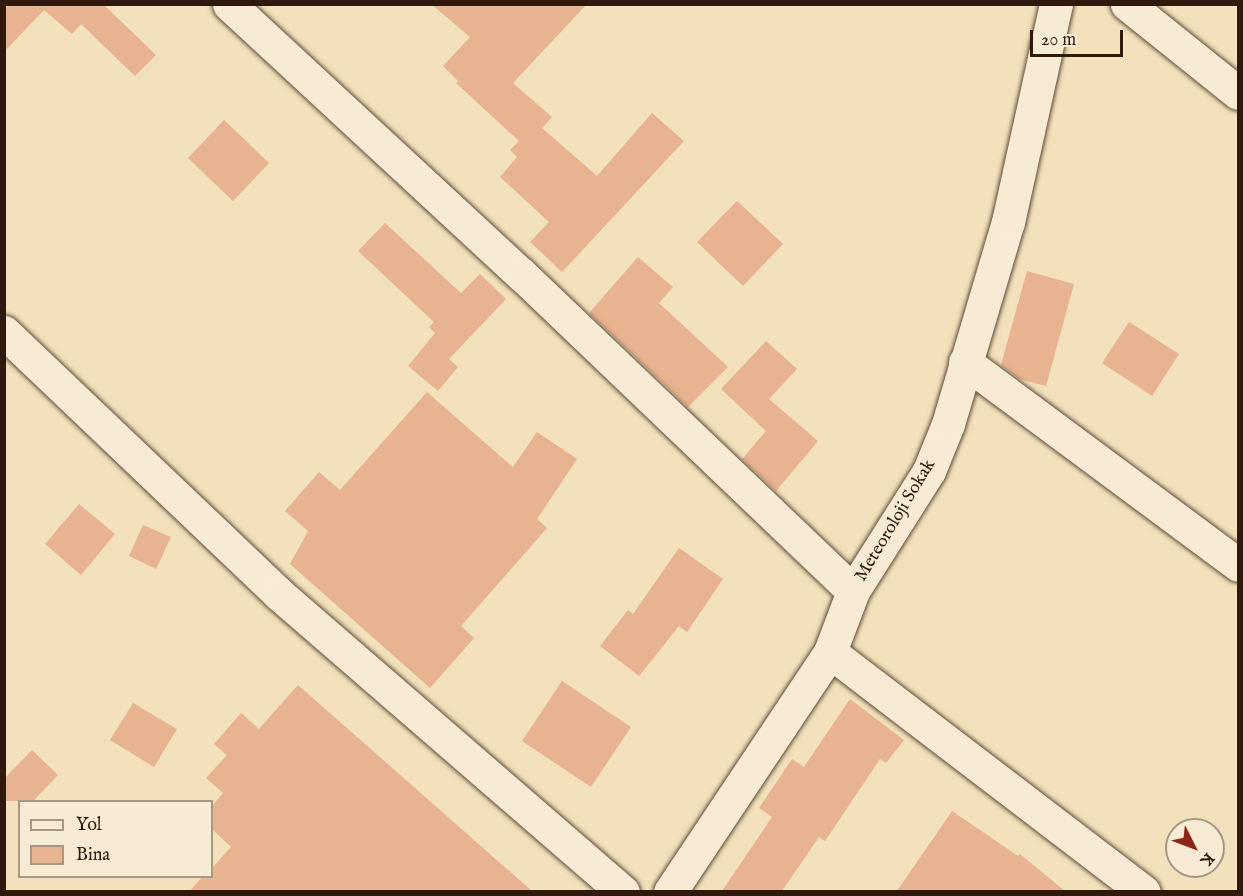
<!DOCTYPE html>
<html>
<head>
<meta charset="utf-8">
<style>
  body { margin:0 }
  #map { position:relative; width:1243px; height:896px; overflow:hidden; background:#f2e1bb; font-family:"IM FELL English",serif }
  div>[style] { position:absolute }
  .building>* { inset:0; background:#e7b390 }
  .roads { filter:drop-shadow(0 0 2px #604b38) drop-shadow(0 0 2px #604b38) }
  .street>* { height:33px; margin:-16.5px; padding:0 16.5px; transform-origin:16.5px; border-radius:16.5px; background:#f7ecd3 }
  span { translate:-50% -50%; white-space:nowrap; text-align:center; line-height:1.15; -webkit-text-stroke:4.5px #f7ecd3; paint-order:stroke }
  .street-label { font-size:18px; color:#2f190d }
  .frame { position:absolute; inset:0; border:6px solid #2f190d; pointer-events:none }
  .legend { position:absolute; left:18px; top:800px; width:195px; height:78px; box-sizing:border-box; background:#f7ecd3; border:2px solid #a79884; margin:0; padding:8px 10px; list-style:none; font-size:18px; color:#2f190d }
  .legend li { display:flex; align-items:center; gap:12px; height:30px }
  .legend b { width:30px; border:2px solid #a79884 }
  .north { position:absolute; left:1165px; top:818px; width:60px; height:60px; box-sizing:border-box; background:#f7ecd3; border:2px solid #a79884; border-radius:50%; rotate:132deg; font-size:16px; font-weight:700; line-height:24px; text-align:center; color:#2f190d }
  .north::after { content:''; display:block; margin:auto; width:21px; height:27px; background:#8f2418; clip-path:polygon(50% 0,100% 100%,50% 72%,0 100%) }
  .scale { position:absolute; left:1030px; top:30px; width:93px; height:27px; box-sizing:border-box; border:3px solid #2f190d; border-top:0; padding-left:8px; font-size:18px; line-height:21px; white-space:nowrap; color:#2f190d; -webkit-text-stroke:4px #f7ecd3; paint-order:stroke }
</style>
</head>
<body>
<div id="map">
  <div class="building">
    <i style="clip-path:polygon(4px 4px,103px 4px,156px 55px,135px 76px,81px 24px,72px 34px,44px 10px,4px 52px)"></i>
    <i style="clip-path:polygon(431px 4px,587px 4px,513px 83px,552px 117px,542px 128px,597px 176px,652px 113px,684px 141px,562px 272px,530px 242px,549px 222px,500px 177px,517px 157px,510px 150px,519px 141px,456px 83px,458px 81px,443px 66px,470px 37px)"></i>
    <i style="clip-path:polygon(224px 120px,269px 163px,233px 201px,188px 158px)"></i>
    <i style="clip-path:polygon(737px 201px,783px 244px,743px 286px,697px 242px)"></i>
    <i style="clip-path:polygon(385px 223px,461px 293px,480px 274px,506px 299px,449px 359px,458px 367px,438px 391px,408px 366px,435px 333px,429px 327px,434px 322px,358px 251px)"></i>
    <i style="clip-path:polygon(638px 257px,673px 287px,659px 303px,728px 367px,688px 407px,589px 313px)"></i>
    <i style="clip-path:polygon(1027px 271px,1074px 284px,1046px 386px,1019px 379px,1001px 365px)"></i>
    <i style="clip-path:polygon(1129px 322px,1179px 354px,1152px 396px,1102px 363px)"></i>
    <i style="clip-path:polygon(766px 341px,797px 369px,769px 399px,818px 441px,776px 491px,742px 459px,766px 431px,721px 389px)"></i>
    <i style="clip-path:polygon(427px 392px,513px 467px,537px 432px,577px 459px,537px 519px,547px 528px,461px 626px,474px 638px,430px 688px,290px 564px,308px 531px,285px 511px,319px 472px,340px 490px)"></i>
    <i style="clip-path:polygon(79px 504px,115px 534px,81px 575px,45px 544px)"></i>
    <i style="clip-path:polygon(143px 525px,171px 537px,156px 569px,129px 556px)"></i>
    <i style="clip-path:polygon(679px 548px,723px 579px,687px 632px,679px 626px,639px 676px,600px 646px,628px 610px,633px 614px)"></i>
    <i style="clip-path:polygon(562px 681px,631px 727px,591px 787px,522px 741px)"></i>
    <i style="clip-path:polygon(298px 685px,532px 891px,190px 891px,203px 876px,212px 876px,212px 868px,231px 847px,212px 829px,212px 806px,223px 793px,206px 778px,227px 755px,214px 744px,241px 713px,259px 729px)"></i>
    <i style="clip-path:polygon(850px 699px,904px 740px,886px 763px,880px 759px,825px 841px,819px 837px,782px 891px,722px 891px,772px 817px,759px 808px,792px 759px,804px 767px)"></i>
    <i style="clip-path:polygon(133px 703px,177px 729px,154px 767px,110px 740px)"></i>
    <i style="clip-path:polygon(32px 750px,58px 775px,33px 801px,4px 801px,4px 779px)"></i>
    <i style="clip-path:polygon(952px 811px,1018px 856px,1020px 854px,1065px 891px,897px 891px)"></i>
  </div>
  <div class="roads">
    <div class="street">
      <i style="left:229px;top:4px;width:398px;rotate:42.8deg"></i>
      <i style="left:521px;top:274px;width:459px;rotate:43.7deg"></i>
      <i style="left:1127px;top:4px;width:142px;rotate:38.7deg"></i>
      <i style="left:4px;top:332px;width:380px;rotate:43.6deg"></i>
      <i style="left:279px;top:594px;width:455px;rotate:40.9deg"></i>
      <i style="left:965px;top:362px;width:340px;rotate:36.6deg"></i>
      <i style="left:830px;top:652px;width:395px;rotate:37.4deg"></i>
      <i style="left:670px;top:892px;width:288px;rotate:-56.3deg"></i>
      <i style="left:830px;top:652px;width:65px;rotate:-69.3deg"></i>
      <i style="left:853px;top:591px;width:142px;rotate:-57.7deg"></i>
      <i style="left:929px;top:471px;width:51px;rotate:-68deg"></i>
      <i style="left:948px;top:424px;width:211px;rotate:-73.5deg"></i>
      <i style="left:1008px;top:222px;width:223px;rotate:-77.6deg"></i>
    </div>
  </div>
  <div class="street-label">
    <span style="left:896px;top:521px;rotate:-59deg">Meteoroloji Sokak</span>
  </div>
  <div class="frame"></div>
  <ul class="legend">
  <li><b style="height:8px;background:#f7ecd3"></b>Yol</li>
  <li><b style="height:16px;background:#e7b390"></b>Bina</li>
  </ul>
  <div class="north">K</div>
  <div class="scale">20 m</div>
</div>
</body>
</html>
